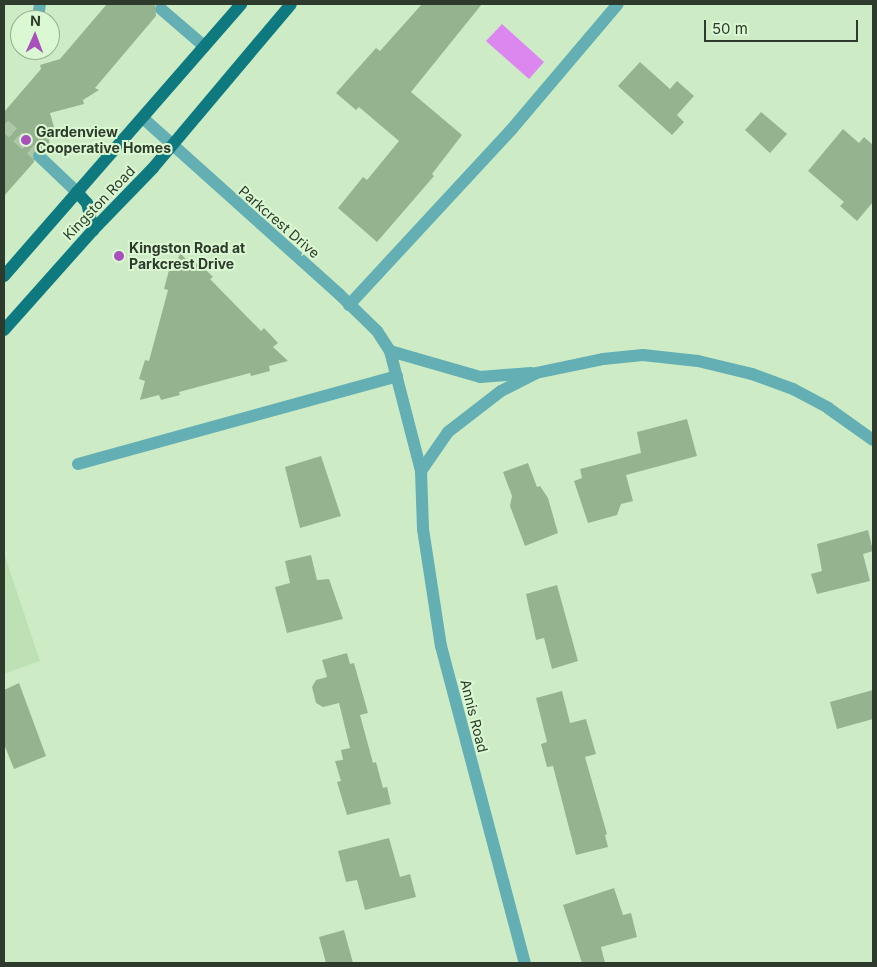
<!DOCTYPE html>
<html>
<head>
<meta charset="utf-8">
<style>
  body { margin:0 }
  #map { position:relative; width:877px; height:967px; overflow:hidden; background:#cdecc6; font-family:Inter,sans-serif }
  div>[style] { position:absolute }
  .built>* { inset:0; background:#bde1b5 }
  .water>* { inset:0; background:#dc86ef }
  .building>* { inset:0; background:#96b390 }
  .minor-tunnel>* { height:12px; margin-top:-6px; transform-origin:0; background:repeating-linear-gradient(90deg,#adc8a7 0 12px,transparent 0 18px) }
  .minor>* { height:12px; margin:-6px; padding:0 6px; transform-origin:6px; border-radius:6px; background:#63afb3 }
  .major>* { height:12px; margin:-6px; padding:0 6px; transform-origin:6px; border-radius:6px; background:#0e7a7f }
  .dots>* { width:14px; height:14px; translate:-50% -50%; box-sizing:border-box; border:2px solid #daf9d3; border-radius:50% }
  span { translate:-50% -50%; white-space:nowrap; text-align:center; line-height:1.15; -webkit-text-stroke:4px #daf9d3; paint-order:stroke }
  .poi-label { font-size:14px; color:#2e3a2b; font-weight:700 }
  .left { translate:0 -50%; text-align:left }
  .street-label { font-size:14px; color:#2e3a2b }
  .frame { position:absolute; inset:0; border:5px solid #2e3a2b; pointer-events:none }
  .north { position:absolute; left:10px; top:10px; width:50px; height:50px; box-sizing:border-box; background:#daf9d3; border:1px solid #95ad90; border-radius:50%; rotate:2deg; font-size:14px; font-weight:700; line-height:20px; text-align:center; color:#2e3a2b }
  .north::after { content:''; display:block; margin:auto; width:18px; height:22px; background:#a950bd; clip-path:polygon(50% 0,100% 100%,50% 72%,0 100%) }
  .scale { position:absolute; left:704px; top:20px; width:154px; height:22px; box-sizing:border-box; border:2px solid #2e3a2b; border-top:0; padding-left:6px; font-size:15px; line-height:18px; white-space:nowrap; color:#2e3a2b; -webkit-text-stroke:4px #daf9d3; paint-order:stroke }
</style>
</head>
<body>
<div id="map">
  <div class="built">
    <i style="clip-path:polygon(4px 553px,40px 661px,4px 674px)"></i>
  </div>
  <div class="water">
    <i style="clip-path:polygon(502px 24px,544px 62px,529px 79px,486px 41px)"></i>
  </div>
  <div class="building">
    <i style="clip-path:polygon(107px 4px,155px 4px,156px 16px,95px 88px,99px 90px,83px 100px,84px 104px,50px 113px,56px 134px,48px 136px,50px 144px,44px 150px,33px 151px,34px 162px,4px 196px,4px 112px,41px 69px,40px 65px,60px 59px)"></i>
    <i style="clip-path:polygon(422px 4px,482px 4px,411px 92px,462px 135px,432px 174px,434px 176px,377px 242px,338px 208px,363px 177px,367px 180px,399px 141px,359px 107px,356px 110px,336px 93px,376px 48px,380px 51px)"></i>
    <i style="clip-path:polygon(640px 62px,670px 89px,677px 81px,694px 96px,677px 115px,684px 122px,672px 135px,618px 86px)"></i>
    <i style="clip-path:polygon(761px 112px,787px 134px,770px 153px,745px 130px)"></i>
    <i style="clip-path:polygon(843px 129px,859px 143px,864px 137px,873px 145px,873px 202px,857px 221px,840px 206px,844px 202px,808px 171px)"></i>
    <i style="clip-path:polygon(180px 253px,193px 266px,198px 262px,213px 277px,210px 279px,261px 331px,264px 328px,278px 343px,273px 347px,288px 361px,269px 366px,270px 371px,251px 376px,250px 373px,179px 392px,180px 395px,161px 400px,159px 395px,140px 400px,145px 381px,139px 379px,145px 360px,149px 361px,168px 290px,164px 289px,169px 270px,175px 271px)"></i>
    <i style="clip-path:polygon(687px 419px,697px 456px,626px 475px,633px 501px,621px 504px,617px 515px,588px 523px,574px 481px,582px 478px,580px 469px,641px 453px,637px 432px)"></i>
    <i style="clip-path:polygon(321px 456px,341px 516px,300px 528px,285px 467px)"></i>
    <i style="clip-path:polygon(528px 463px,537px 487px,540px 486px,548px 498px,558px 533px,525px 546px,510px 506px,512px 496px,503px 472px)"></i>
    <i style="clip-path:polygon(868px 530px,873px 551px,863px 554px,870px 581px,817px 594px,811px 574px,822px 571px,817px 544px)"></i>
    <i style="clip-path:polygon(311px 555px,317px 580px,329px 579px,343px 619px,287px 633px,275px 587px,290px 583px,285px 561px)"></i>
    <i style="clip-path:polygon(557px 585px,578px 661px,552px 669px,544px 638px,536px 640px,526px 594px)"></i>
    <i style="clip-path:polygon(347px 653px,350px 664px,354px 663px,368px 713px,360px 715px,373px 763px,376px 762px,383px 788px,387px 787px,391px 804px,347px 815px,337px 782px,341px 781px,335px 761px,343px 760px,341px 750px,350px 748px,339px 703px,323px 707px,316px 703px,312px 687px,316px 680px,327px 677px,322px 660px)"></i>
    <i style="clip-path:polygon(19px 683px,46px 756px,14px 769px,4px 744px,4px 690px)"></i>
    <i style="clip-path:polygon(873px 690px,873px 719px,837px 729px,830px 702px)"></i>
    <i style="clip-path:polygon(562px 691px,570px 723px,586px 719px,596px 754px,585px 757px,607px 834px,605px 835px,608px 847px,576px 855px,553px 766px,547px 767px,541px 744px,547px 742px,536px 698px)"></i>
    <i style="clip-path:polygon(389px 838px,400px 877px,410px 874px,416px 897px,365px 910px,357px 880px,346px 882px,338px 851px)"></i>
    <i style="clip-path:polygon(614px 888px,623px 915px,631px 913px,637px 937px,601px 947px,605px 963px,582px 963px,563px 905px)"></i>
    <i style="clip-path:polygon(344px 930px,353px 963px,326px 963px,319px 937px)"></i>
  </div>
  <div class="minor-tunnel">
    <i style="left:4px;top:125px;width:47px;rotate:41.5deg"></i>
  </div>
  <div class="minor">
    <i style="left:161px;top:9px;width:57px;rotate:40.7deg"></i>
    <i style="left:38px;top:17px;width:13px;rotate:-81deg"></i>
    <i style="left:144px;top:119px;width:262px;rotate:41.9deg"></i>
    <i style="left:339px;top:294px;width:53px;rotate:44.2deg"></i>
    <i style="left:377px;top:331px;width:24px;rotate:57deg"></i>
    <i style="left:390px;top:351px;width:124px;rotate:75.5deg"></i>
    <i style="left:421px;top:471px;width:58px;rotate:88deg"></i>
    <i style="left:423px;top:529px;width:118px;rotate:81.3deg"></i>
    <i style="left:441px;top:646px;width:328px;rotate:75.2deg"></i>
    <i style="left:39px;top:156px;width:52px;rotate:43.5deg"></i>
    <i style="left:349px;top:305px;width:238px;rotate:-47.2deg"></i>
    <i style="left:511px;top:130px;width:165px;rotate:-49.7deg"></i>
    <i style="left:390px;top:351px;width:94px;rotate:16.1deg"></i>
    <i style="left:480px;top:377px;width:51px;rotate:-4.5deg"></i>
    <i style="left:78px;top:464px;width:331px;rotate:-15.4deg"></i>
    <i style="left:421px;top:471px;width:47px;rotate:-55.3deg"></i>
    <i style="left:448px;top:432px;width:67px;rotate:-37.7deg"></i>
    <i style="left:501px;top:391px;width:39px;rotate:-27deg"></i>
    <i style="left:536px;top:373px;width:68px;rotate:-11.8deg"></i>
    <i style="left:603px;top:359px;width:40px;rotate:-5.7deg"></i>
    <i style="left:643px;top:355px;width:55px;rotate:6.2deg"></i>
    <i style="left:698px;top:361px;width:56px;rotate:13.5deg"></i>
    <i style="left:752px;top:374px;width:44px;rotate:20.1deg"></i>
    <i style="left:793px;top:389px;width:40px;rotate:28deg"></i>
    <i style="left:828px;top:408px;width:55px;rotate:35.4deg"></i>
  </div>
  <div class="major">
    <i style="left:77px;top:192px;width:15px;rotate:48deg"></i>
    <i style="left:87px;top:203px;width:28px;rotate:77deg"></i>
    <i style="left:4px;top:276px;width:361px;rotate:-48.9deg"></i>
    <i style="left:4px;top:330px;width:134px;rotate:-48.3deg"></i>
    <i style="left:93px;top:230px;width:86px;rotate:-45.9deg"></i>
    <i style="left:153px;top:168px;width:214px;rotate:-49.9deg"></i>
  </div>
  <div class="dots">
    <i style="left:26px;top:140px;background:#a950bd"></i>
    <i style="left:119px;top:256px;background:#a950bd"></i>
  </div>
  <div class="poi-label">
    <span class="left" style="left:36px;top:140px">Gardenview<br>Cooperative Homes</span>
    <span class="left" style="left:129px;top:256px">Kingston Road at<br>Parkcrest Drive</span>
  </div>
  <div class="street-label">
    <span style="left:99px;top:203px;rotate:-46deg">Kingston Road</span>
    <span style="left:279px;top:222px;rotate:41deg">Parkcrest Drive</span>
    <span style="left:474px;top:716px;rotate:76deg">Annis Road</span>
  </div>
  <div class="frame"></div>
  <div class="north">N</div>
  <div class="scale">50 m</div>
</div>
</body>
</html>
